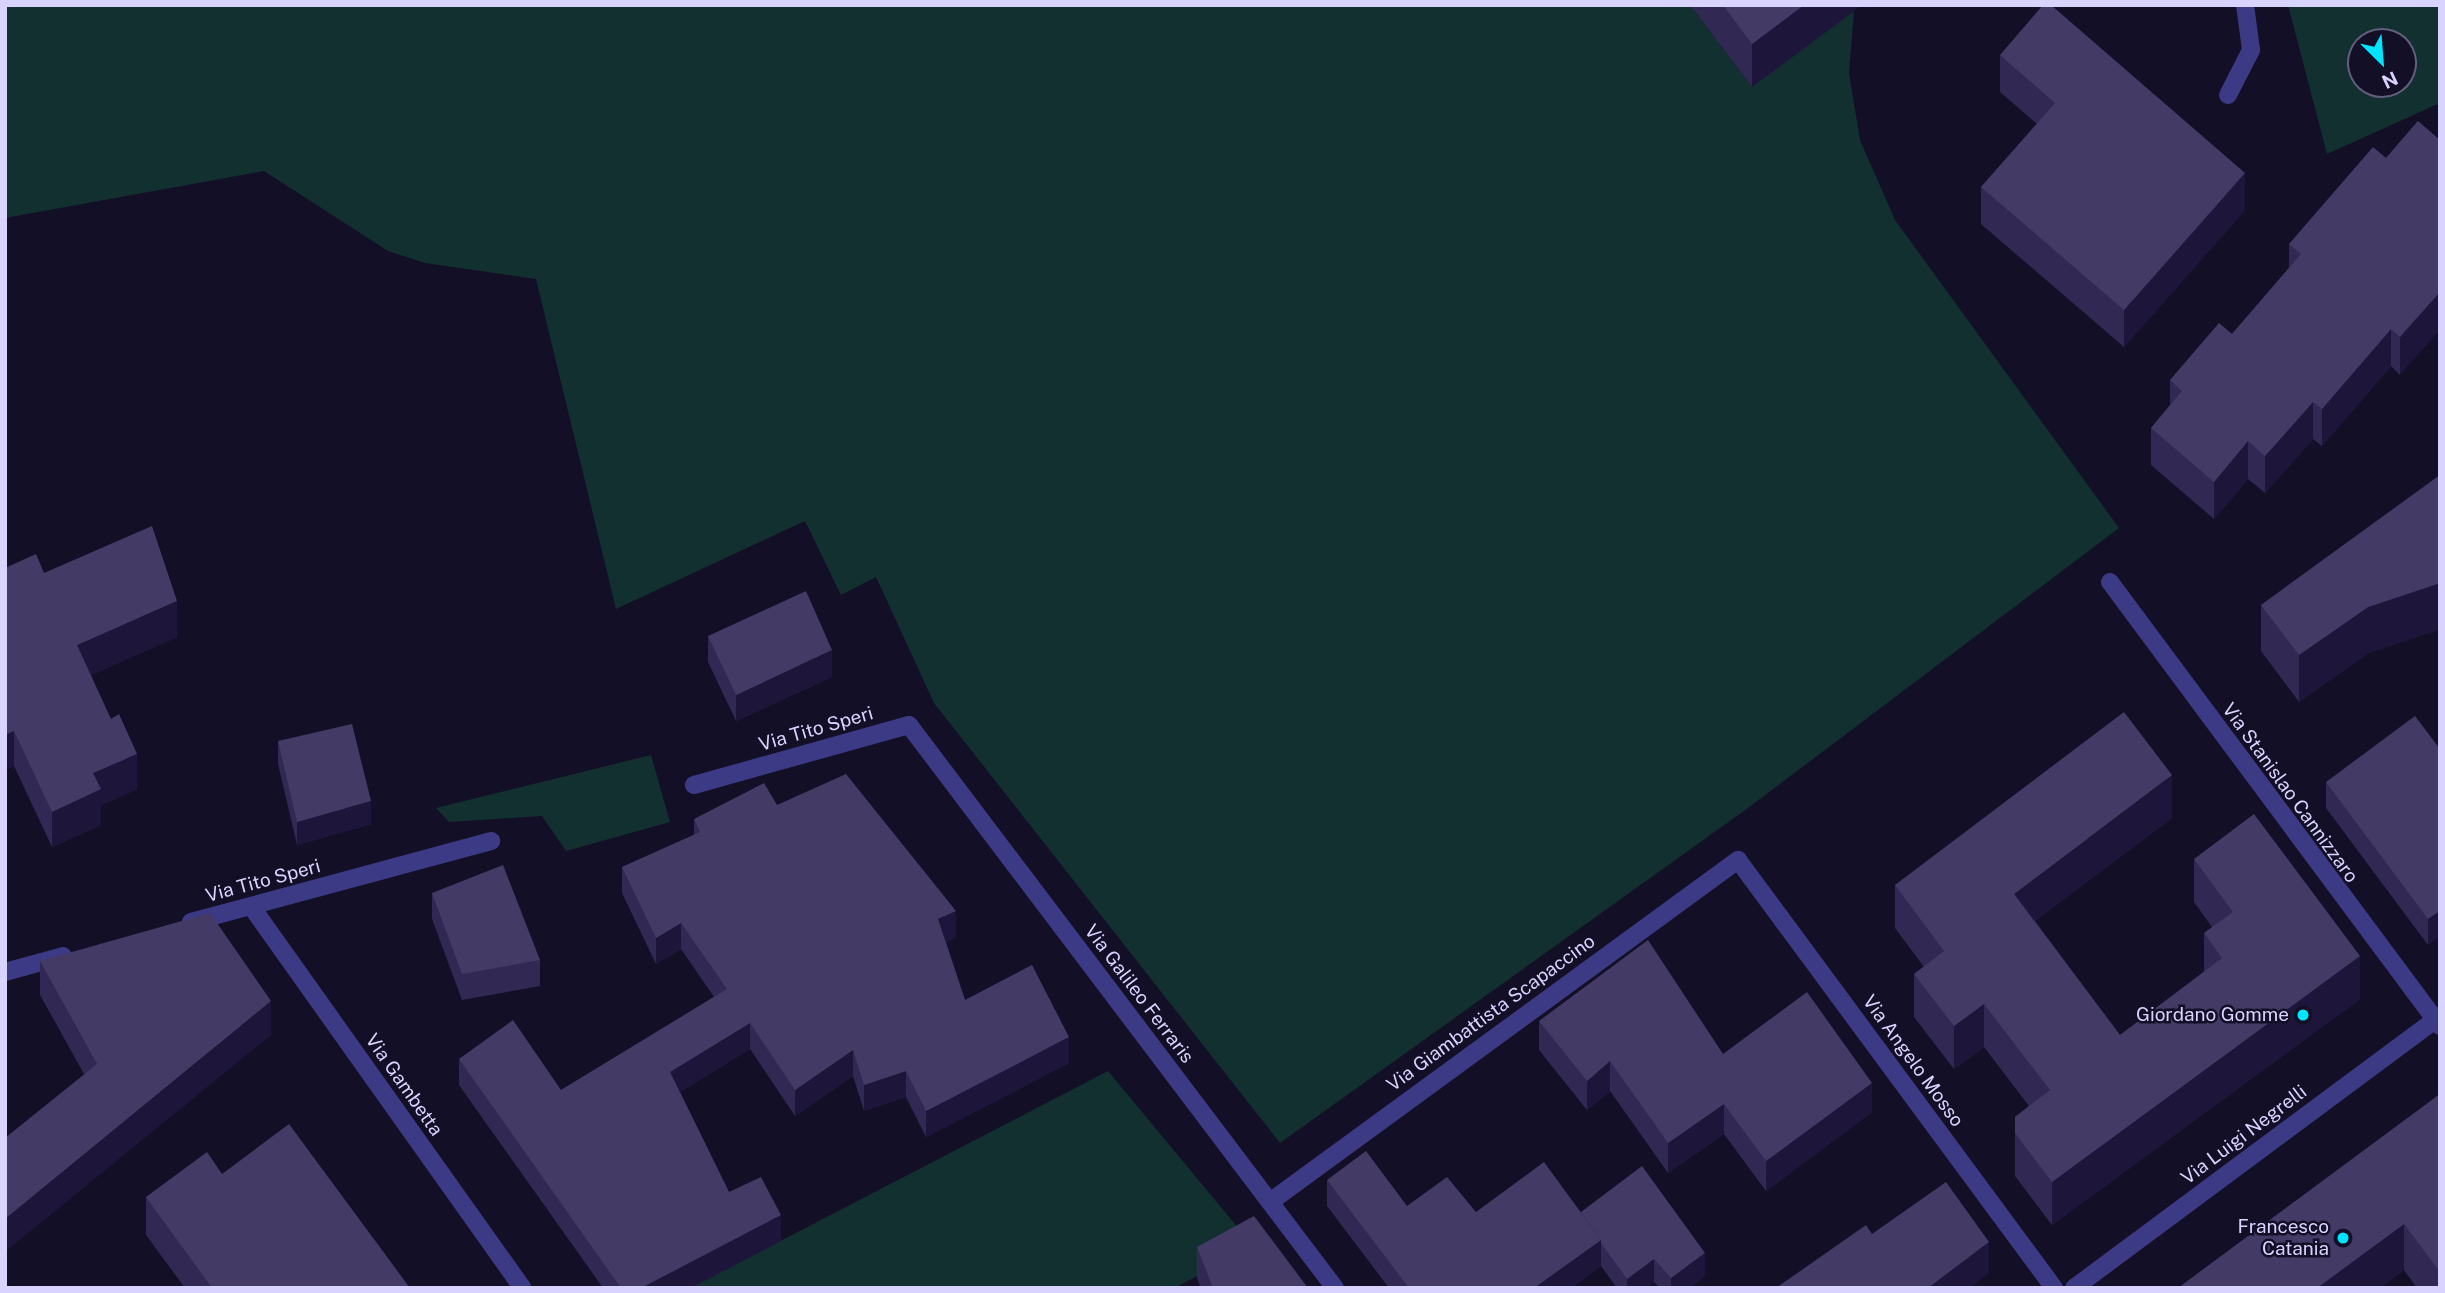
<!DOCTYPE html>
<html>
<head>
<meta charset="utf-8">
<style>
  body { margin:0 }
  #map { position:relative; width:2445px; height:1293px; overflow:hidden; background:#130f26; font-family:"Public Sans",sans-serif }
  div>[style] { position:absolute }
  .green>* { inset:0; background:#12302f }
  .minor>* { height:18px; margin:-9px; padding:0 9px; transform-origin:9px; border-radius:9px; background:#3d3a85 }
  .wall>* { inset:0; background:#312854 }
  .shaded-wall>* { inset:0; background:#1d163a }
  .building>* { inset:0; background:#433a66 }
  .dots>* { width:19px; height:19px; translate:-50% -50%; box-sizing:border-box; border:4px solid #130f26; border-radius:50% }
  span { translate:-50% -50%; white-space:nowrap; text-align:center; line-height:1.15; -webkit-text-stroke:5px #130f26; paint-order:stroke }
  .street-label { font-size:19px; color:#d9d4ff }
  .poi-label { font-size:19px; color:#d9d4ff }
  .right { translate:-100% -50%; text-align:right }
  .frame { position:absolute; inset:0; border:7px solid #d9d4ff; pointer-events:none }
  .north { position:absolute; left:2347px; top:28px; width:70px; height:70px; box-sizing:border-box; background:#130f26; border:2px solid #625e7d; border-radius:50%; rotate:155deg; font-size:19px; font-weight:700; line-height:28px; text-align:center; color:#d9d4ff }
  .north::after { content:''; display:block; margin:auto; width:24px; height:32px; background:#00e5ff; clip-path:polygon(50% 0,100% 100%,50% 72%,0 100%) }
</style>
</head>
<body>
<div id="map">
  <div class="green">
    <i style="clip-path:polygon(5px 5px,1690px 5px,1752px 87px,1854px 11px,1849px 73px,1860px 140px,1895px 220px,2119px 528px,1748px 808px,1280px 1143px,934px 703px,876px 577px,841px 595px,805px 521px,616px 609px,536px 279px,425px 263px,388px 251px,264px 171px,5px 218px)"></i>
    <i style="clip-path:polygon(evenodd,2288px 5px,2440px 5px,2440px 103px,2327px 154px,2288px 5px,2361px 42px,2403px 42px,2403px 84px,2361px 84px,2361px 42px)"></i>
    <i style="clip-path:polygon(651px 755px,670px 822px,566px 851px,542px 816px,449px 822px,436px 808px)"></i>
    <i style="clip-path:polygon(1108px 1071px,1254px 1247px,1174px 1288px,690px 1288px)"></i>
  </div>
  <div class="minor">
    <i style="left:2228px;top:95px;width:51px;rotate:-62.9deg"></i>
    <i style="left:2251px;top:50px;width:45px;rotate:-97.6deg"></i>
    <i style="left:2110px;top:582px;width:553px;rotate:53.38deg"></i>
    <i style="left:694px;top:785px;width:223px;rotate:-15.6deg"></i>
    <i style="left:909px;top:725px;width:706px;rotate:52.89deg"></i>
    <i style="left:251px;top:906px;width:468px;rotate:54.6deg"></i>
    <i style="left:191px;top:922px;width:311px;rotate:-15.1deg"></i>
    <i style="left:5px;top:972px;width:60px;rotate:-15.4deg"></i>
    <i style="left:1270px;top:1202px;width:580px;rotate:-36.16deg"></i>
    <i style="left:1738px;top:860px;width:532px;rotate:53.56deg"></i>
    <i style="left:2074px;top:1288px;width:456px;rotate:-36.6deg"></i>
  </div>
  <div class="wall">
    <i style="clip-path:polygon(1690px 5px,1861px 5px,1752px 87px)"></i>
    <i style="clip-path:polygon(2000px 55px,2245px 210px,2124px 347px,1981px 224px,1981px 187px,2037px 124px,2000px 92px)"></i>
    <i style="clip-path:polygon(2418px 121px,2400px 375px,2391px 366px,2322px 446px,2313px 439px,2265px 493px,2248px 479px,2214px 519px,2151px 465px,2151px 428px,2170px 405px,2170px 380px,2232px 334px,2289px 268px,2289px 244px,2386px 158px)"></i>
    <i style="clip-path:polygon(2440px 475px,2440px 629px,2368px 653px,2299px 702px,2261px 651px,2261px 605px)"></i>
    <i style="clip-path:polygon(44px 573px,177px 637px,91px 675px,137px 789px,101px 805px,101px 825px,52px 847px,14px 766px,5px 770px)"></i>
    <i style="clip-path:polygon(708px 636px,832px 677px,736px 721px,708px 662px)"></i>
    <i style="clip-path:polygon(278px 741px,371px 824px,297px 845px,278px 764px)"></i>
    <i style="clip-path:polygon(2440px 749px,2428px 945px,2326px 808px,2326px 782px)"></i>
    <i style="clip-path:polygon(777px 805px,956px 937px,946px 942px,965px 1000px,1069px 1063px,926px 1137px,906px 1097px,864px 1111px,853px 1076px,795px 1116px,750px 1049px,680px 1092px,729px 1192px,781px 1241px,691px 1288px,603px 1288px,459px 1085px,459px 1059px,561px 1090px,714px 997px,681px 949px,656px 964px,622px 893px,622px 867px,694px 835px,694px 819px)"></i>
    <i style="clip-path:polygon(2172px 818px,2035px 921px,2120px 1035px,2204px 972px,2204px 933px,2212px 927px,2194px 902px,2194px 859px,2360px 999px,2052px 1225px,2015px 1176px,2015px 1117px,2029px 1106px,1984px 1047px,1954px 1069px,1914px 1017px,1914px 974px,1924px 967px,1895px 928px,1895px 885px)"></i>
    <i style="clip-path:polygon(432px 893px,540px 960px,540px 986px,462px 1000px,432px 919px)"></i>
    <i style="clip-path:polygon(40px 961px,271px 1035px,84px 1074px,40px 995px)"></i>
    <i style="clip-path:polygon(1539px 1021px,1723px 1054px,1872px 1112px,1766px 1191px,1724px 1134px,1668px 1173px,1610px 1091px,1587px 1110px,1539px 1050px)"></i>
    <i style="clip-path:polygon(2440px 1094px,2440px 1288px,2417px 1288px,2404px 1270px,2380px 1288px,2178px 1288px)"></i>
    <i style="clip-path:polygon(222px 1174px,410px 1288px,185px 1288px,146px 1235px,146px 1197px)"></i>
    <i style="clip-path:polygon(1327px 1180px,1407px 1206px,1476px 1212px,1581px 1212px,1705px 1276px,1689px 1288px,1660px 1288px,1654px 1282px,1646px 1288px,1617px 1288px,1601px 1266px,1571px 1288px,1389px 1288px,1327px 1206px)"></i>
    <i style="clip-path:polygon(1197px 1247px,1308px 1288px,1201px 1288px,1197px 1278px)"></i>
  </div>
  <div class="shaded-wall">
    <i style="clip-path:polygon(1804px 5px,1861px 5px,1752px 87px,1752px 44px)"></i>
    <i style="clip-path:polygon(2245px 173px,2245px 210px,2124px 347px,2124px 310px)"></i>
    <i style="clip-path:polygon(2440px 292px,2440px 330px,2400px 375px,2400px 337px)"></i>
    <i style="clip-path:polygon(2391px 329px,2391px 366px,2322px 446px,2322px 409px)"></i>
    <i style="clip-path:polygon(2313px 402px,2313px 439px,2265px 493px,2265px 456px)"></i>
    <i style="clip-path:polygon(2248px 441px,2248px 479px,2214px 519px,2214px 482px)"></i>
    <i style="clip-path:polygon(2440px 583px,2440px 629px,2368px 653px,2299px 702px,2299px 655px,2368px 607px)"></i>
    <i style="clip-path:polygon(177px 601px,177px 637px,77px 681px,77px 645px)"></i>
    <i style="clip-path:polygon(832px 650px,832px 677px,736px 721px,736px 695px)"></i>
    <i style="clip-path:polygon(14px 731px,14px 766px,5px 770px,5px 735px)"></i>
    <i style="clip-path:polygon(137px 754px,137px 789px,101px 805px,101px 825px,52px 847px,52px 812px,93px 773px)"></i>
    <i style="clip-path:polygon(2172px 775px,2172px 818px,2014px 937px,2014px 894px)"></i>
    <i style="clip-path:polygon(371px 801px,371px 824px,297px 845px,297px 822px)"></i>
    <i style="clip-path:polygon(956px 911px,956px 937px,938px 945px,938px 919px)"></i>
    <i style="clip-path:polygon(2440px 911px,2440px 937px,2428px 945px,2428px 919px)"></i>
    <i style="clip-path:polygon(681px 923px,681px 949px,656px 964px,656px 938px)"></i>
    <i style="clip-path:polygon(2360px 956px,2360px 999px,2052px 1225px,2052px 1182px)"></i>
    <i style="clip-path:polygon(271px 1001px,271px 1035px,5px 1252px,5px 1219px)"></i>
    <i style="clip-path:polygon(1984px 1004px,1984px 1047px,1954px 1069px,1954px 1026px)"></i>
    <i style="clip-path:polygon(750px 1023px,750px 1049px,670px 1098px,670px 1072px)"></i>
    <i style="clip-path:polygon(1069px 1037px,1069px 1063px,926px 1137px,926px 1111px)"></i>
    <i style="clip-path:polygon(853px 1050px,853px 1076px,795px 1116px,795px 1090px)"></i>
    <i style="clip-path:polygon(1610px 1061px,1610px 1091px,1587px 1110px,1587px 1081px)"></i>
    <i style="clip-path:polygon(906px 1071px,906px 1097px,864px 1111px,864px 1085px)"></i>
    <i style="clip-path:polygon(1872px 1083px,1872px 1112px,1766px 1191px,1766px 1161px)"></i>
    <i style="clip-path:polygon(1724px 1104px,1724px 1134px,1668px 1173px,1668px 1143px)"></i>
    <i style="clip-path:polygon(781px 1215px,781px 1241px,691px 1288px,641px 1288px)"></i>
    <i style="clip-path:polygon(2404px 1224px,2404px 1270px,2380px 1288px,2317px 1288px)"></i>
    <i style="clip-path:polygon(1601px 1240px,1601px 1266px,1571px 1288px,1534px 1288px)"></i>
    <i style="clip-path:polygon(1989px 1242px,1989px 1273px,1970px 1288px,1928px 1288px)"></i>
    <i style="clip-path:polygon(1705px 1253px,1705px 1276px,1689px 1288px,1671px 1288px,1671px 1278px)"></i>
    <i style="clip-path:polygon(1654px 1259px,1654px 1282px,1646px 1288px,1627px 1288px,1627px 1279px)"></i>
  </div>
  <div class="building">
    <i style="clip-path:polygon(1723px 5px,1804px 5px,1752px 44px)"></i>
    <i style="clip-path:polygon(2043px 5px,2051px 5px,2245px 173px,2124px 310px,1981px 187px,2055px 103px,2000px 55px)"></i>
    <i style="clip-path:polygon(2418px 121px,2440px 140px,2440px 292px,2400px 337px,2391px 329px,2322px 409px,2313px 402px,2265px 456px,2248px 441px,2214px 482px,2151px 428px,2182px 391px,2170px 380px,2219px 323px,2232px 334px,2301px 254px,2289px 244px,2373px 147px,2386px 158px)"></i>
    <i style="clip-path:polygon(2440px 475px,2440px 583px,2368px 607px,2299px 655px,2261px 605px)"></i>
    <i style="clip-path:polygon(152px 526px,177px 601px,77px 645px,111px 719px,119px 714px,137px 754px,93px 773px,101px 789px,52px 812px,14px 731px,5px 735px,5px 568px,36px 554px,44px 573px)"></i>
    <i style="clip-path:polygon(806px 591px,832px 650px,736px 695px,708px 636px)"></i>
    <i style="clip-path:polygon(2124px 712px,2172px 775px,2014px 894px,2120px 1035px,2222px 958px,2204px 933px,2233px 912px,2194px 859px,2254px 814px,2360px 956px,2052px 1182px,2015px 1133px,2015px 1117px,2050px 1090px,1984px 1004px,1954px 1026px,1914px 974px,1944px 951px,1895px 885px)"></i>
    <i style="clip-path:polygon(2415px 716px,2440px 749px,2440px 911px,2428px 919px,2326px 782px)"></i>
    <i style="clip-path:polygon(352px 724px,371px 801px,297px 822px,278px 741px)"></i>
    <i style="clip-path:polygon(846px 774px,956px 911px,938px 919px,965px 1000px,1032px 965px,1069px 1037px,926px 1111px,906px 1071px,864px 1085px,853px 1050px,795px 1090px,750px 1023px,670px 1072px,729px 1192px,761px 1177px,781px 1215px,641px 1288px,621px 1288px,459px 1059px,513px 1020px,561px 1090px,727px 989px,681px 923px,656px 938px,622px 867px,700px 832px,694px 819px,764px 783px,777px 805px)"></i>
    <i style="clip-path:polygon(503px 865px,540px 960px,462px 974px,432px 893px)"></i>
    <i style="clip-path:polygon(210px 913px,271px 1001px,5px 1219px,5px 1138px,97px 1064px,40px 961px)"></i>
    <i style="clip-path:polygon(1648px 940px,1723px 1054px,1807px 992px,1872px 1083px,1766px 1161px,1724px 1104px,1668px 1143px,1610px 1061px,1587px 1081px,1539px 1021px)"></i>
    <i style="clip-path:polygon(2440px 1094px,2440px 1272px,2404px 1224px,2317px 1288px,2178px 1288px)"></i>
    <i style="clip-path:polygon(289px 1124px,410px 1288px,212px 1288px,146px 1197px,207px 1152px,222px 1174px)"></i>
    <i style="clip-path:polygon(1366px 1151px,1407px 1206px,1447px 1177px,1476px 1212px,1544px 1162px,1601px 1240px,1534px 1288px,1409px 1288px,1327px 1180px)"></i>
    <i style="clip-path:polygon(1642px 1166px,1705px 1253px,1671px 1278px,1654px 1259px,1627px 1279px,1601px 1243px,1601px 1240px,1581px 1212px)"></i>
    <i style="clip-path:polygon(1946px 1182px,1989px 1242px,1928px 1288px,1776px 1288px,1866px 1225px,1872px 1234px)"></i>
    <i style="clip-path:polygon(1254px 1216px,1308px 1288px,1213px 1288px,1197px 1247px)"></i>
  </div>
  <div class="dots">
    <i style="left:2303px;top:1015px;background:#00e5ff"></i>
    <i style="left:2343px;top:1238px;background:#00e5ff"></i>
  </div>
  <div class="street-label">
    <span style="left:816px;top:729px;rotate:-16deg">Via Tito Speri</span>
    <span style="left:2290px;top:793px;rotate:54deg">Via Stanislao Cannizzaro</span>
    <span style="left:263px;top:881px;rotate:-15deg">Via Tito Speri</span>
    <span style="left:1139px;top:994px;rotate:53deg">Via Galileo Ferraris</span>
    <span style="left:1491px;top:1013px;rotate:-36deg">Via Giambattista Scapaccino</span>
    <span style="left:1913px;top:1061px;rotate:54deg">Via Angelo Mosso</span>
    <span style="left:404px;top:1085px;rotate:55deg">Via Gambetta</span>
    <span style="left:2244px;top:1135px;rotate:-37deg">Via Luigi Negrelli</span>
  </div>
  <div class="poi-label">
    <span class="right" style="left:2289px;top:1015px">Giordano Gomme</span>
    <span class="right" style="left:2329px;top:1238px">Francesco<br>Catania</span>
  </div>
  <div class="frame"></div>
  <div class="north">N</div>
</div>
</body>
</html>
